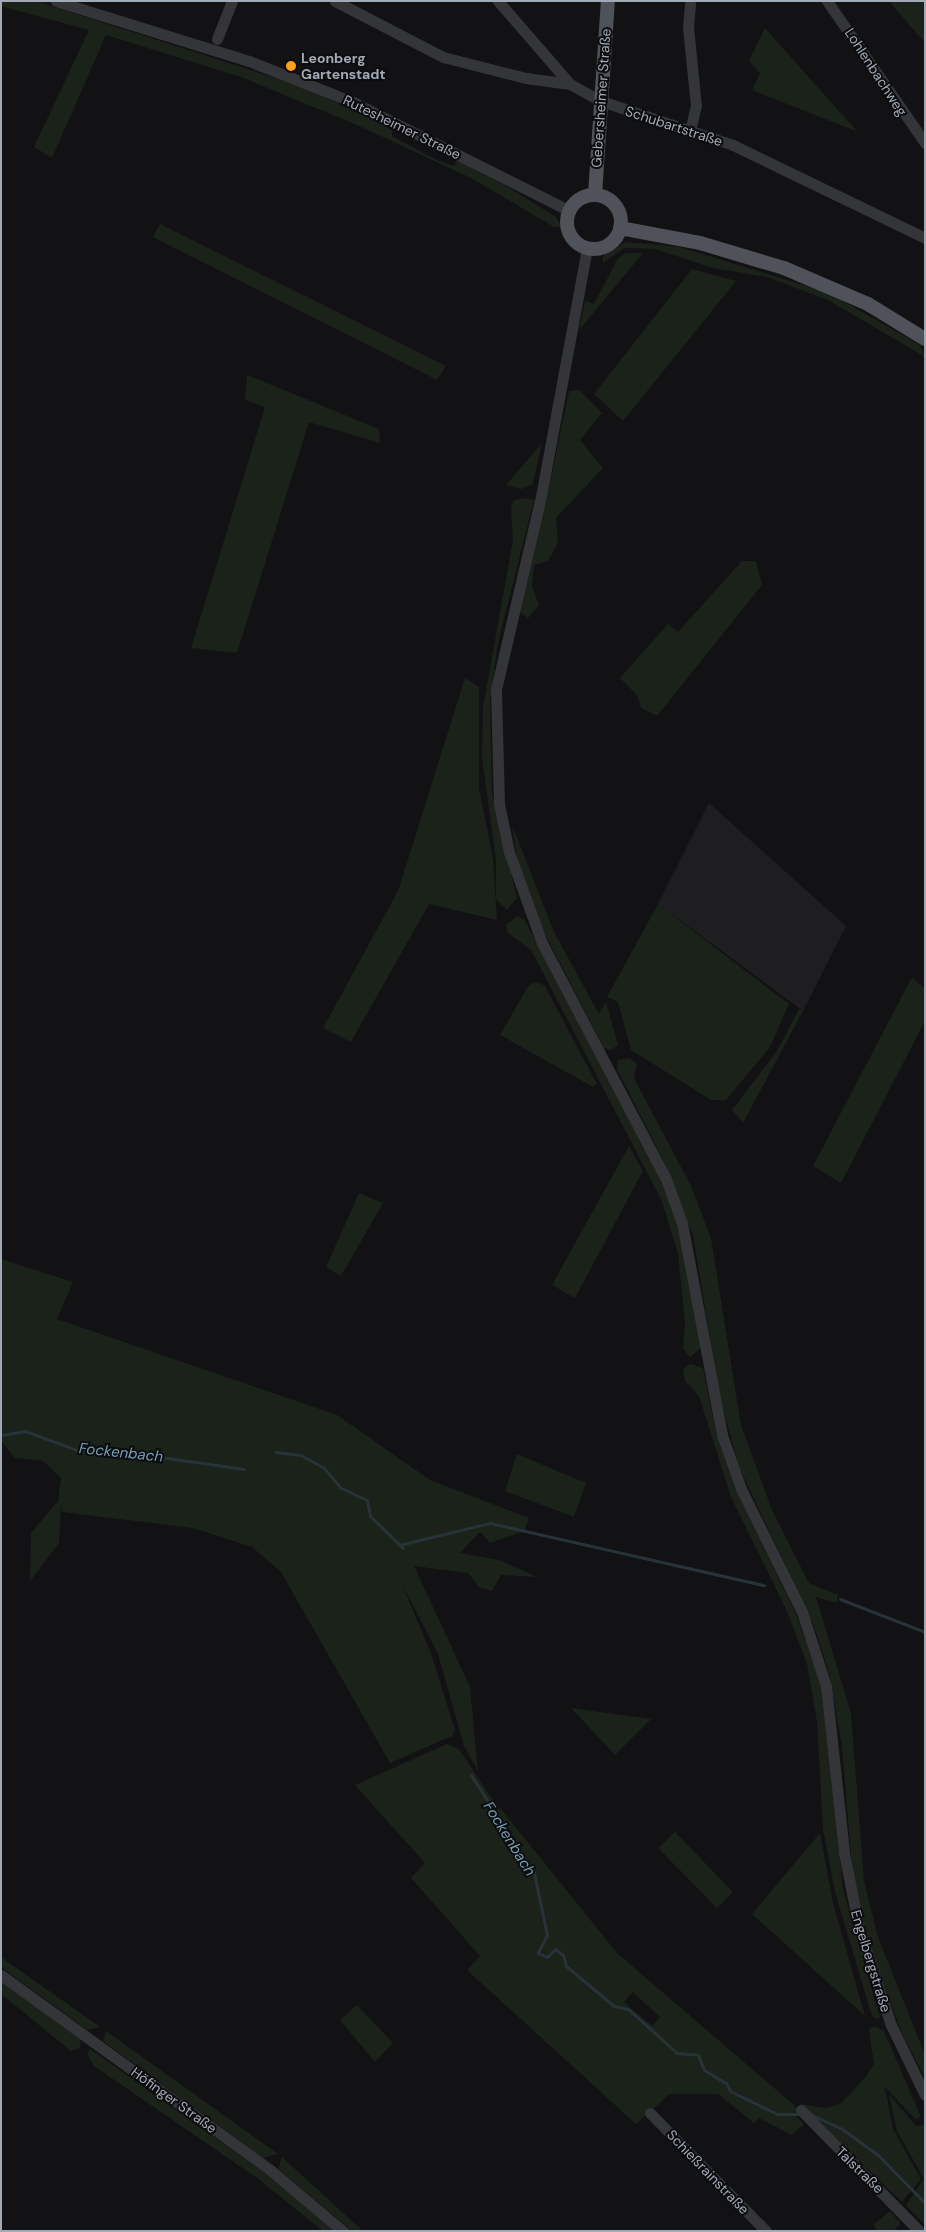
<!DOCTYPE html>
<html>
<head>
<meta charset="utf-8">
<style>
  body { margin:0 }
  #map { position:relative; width:926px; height:2232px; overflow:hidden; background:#121214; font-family:"DM Sans",sans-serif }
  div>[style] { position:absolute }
  .built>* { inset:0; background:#1e1e21 }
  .green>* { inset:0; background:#1a221a }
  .stream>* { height:3px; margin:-1.5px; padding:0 1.5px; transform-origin:1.5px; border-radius:1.5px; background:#273339 }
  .minor>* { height:11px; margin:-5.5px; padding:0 5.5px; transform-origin:5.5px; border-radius:5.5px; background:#333539 }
  .major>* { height:14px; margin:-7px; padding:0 7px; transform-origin:7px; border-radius:7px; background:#4f5259 }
  .major>.ring { margin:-7px; padding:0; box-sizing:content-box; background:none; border:14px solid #4f5259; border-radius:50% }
  .dots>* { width:14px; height:14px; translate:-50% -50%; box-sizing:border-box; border:2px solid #0d0d0f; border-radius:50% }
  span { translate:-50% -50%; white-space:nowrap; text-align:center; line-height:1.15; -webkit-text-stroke:4px #0d0d0f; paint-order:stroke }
  .poi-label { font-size:14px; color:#a2aab6; font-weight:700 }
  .left { translate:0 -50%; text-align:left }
  .street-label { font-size:14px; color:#a2aab6 }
  .water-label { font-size:15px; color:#759db5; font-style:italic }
  .frame { position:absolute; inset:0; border:2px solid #a2aab6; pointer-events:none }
</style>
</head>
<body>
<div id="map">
  <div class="built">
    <i style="clip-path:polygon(709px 803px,846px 926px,803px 1011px,658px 904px)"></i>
  </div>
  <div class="green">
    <i style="clip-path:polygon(1px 1px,36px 1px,303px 87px,383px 124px,392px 130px,392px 136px,437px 160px,454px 166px,457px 160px,506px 186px,556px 217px,562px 227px,554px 227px,471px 178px,357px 125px,241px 77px,106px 35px,52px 158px,34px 147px,89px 30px,1px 6px)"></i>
    <i style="clip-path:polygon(891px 1px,925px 1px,925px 43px,892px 5px)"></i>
    <i style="clip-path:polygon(765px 28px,813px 82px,858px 132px,752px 90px,760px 73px,749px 61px)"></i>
    <i style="clip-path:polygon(160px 224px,446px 366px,437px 380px,153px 237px)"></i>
    <i style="clip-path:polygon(626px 242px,680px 247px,829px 293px,920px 345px,925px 357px,828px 300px,767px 277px,713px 268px,655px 249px,624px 248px,603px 263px,603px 255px)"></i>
    <i style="clip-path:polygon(626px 253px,643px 253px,579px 330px,585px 301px,594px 304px,618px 258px)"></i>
    <i style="clip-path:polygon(692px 269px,736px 281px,623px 421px,594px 394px)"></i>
    <i style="clip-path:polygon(247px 375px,379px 429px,380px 443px,309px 422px,237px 653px,191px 648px,265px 407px,245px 400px)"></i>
    <i style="clip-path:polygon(579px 390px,602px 413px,580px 440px,603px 468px,556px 518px,558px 543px,548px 561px,534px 565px,532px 586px,539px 605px,528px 618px,517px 610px,547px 498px,569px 391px)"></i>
    <i style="clip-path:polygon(542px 443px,533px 484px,522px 489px,506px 485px)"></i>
    <i style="clip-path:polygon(523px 498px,534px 500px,498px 643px,490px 700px,492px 793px,517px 898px,507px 910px,496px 899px,496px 861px,482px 757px,483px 707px,513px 540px,511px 508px,513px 501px)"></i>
    <i style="clip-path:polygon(742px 561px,756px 561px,762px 585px,657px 716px,641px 708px,637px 695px,620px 678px,668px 624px,678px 632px)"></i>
    <i style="clip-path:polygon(465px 678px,479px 687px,479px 788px,493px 858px,497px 920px,429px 904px,351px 1042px,323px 1028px,398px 891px)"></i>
    <i style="clip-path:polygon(512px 825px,554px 932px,599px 1014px,606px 1002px,618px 1045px,611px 1050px,604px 1048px,543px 930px,518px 865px)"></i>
    <i style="clip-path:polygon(658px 904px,789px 1004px,770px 1047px,726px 1100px,711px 1100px,631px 1050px,618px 1002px,607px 997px)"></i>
    <i style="clip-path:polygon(517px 916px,524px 919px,656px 1170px,678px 1222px,701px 1348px,690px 1357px,683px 1348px,685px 1323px,678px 1253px,661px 1199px,531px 950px,508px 933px,506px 925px)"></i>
    <i style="clip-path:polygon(912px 977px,925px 989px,925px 1021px,841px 1183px,813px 1166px)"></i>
    <i style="clip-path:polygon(537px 982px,545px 986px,597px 1084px,593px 1087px,500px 1035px,529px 985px)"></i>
    <i style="clip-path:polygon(799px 1009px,803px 1011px,743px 1123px,732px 1110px,777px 1051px)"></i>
    <i style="clip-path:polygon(629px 1058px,637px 1064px,634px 1078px,691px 1186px,711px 1238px,741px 1425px,772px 1510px,809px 1583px,838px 1595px,837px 1603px,816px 1597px,851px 1713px,864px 1881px,878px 1937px,925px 2055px,925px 2078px,902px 2033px,867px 1940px,853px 1879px,842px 1747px,830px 1676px,814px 1626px,739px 1467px,719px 1393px,693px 1235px,661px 1156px,617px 1069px,618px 1060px)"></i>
    <i style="clip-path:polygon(629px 1146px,643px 1171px,575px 1298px,552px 1285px)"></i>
    <i style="clip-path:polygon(359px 1193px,383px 1203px,341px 1276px,326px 1267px)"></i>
    <i style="clip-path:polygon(1px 1259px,73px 1282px,57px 1319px,337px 1415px,430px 1480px,529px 1518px,524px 1531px,490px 1543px,480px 1532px,460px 1553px,499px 1560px,537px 1577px,501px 1575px,492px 1591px,479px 1587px,468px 1573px,414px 1566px,470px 1687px,478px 1771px,464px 1746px,438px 1654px,402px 1584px,432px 1656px,455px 1730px,452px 1736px,390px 1763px,281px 1572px,252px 1547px,193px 1528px,62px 1512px,61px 1504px,59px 1543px,30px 1581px,31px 1533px,58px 1501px,61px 1478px,43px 1461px,15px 1458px,1px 1441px)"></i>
    <i style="clip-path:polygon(690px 1364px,703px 1368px,717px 1437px,735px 1489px,794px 1609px,822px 1686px,843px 1889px,880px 2018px,877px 2019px,872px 2016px,835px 1892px,823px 1829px,817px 1722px,807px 1664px,786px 1609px,731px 1497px,699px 1396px,685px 1381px,683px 1369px)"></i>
    <i style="clip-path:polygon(517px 1454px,586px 1483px,574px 1517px,505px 1491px)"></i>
    <i style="clip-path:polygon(571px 1708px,651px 1719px,615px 1755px)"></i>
    <i style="clip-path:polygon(evenodd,447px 1744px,459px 1749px,488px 1793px,617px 1953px,794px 2105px,797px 2110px,794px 2114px,804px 2124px,792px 2135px,759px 2118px,754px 2123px,718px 2094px,670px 2094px,636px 2124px,467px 1970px,480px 1956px,411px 1878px,425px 1863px,355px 1785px,447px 1744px,633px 1992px,660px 2017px,652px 2026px,624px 2002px,633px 1992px)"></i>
    <i style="clip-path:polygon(675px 1832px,733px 1892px,717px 1908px,658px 1848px)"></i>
    <i style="clip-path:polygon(820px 1833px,833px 1903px,865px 2016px,752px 1914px)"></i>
    <i style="clip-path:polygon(1px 1957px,100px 2027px,87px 2030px,1px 1967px)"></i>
    <i style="clip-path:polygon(1px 1981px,81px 2039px,80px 2048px,71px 2051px,1px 1994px)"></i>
    <i style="clip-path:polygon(357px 2005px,393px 2043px,375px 2062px,340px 2020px)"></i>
    <i style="clip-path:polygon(874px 2026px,884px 2031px,921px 2117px,915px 2119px,885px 2087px,893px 2129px,921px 2179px,902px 2202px,800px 2104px,827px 2108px,841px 2103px,865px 2078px,874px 2064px,869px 2029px)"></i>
    <i style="clip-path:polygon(106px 2031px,278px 2154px,263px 2158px,103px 2041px)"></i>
    <i style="clip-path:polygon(90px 2049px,262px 2171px,336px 2231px,323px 2231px,257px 2178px,94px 2066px,87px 2054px)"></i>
    <i style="clip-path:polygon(889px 2094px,916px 2126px,925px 2124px,925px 2225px,906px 2205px,924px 2179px,897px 2131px)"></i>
    <i style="clip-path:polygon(282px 2157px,363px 2231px,352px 2231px,278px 2169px)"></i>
    <i style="clip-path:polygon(890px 2211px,901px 2224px,893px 2231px,878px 2231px,873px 2225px)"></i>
  </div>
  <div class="stream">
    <i style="left:1px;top:1435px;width:24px;rotate:-9deg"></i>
    <i style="left:25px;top:1431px;width:55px;rotate:20.1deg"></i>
    <i style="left:77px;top:1450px;width:49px;rotate:2.3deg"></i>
    <i style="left:126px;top:1452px;width:119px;rotate:8.2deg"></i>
    <i style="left:276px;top:1452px;width:24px;rotate:7deg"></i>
    <i style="left:300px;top:1455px;width:27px;rotate:28deg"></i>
    <i style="left:324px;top:1468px;width:26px;rotate:50deg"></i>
    <i style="left:341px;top:1488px;width:29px;rotate:25deg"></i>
    <i style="left:367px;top:1500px;width:16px;rotate:79deg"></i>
    <i style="left:370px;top:1516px;width:46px;rotate:44.1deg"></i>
    <i style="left:399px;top:1545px;width:94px;rotate:-13.6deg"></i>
    <i style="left:490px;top:1523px;width:281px;rotate:12.8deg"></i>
    <i style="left:840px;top:1599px;width:91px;rotate:21.2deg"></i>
    <i style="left:471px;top:1775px;width:117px;rotate:57.3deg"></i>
    <i style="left:534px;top:1873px;width:63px;rotate:78.2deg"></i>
    <i style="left:547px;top:1935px;width:20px;rotate:117deg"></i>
    <i style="left:538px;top:1953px;width:10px;rotate:24deg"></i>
    <i style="left:547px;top:1957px;width:11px;rotate:-45deg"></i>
    <i style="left:555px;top:1949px;width:10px;rotate:37deg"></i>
    <i style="left:563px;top:1955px;width:11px;rotate:75deg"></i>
    <i style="left:566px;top:1966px;width:62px;rotate:39.8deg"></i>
    <i style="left:614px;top:2006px;width:14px;rotate:12deg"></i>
    <i style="left:628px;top:2009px;width:66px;rotate:41.9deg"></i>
    <i style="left:677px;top:2053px;width:21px;rotate:5deg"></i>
    <i style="left:698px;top:2055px;width:16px;rotate:68deg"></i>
    <i style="left:704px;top:2070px;width:26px;rotate:31deg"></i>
    <i style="left:726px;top:2083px;width:9px;rotate:63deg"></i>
    <i style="left:730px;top:2091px;width:52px;rotate:26.1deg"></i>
    <i style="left:777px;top:2114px;width:24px"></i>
    <i style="left:812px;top:2115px;width:33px;rotate:25deg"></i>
    <i style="left:842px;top:2129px;width:44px;rotate:35.8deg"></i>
    <i style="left:878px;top:2155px;width:67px;rotate:45.6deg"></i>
  </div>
  <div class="minor">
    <i style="left:56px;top:1px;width:202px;rotate:17.3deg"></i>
    <i style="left:249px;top:61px;width:114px;rotate:21.6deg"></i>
    <i style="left:355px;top:103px;width:241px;rotate:26.7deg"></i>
    <i style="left:335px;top:1px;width:122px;rotate:27.4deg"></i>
    <i style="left:443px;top:57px;width:86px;rotate:14.2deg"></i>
    <i style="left:526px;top:78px;width:44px;rotate:7.8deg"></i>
    <i style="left:570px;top:84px;width:35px;rotate:29deg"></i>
    <i style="left:601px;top:101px;width:139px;rotate:18.4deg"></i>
    <i style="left:733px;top:145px;width:213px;rotate:25.8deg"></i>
    <i style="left:498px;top:1px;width:110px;rotate:49.1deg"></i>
    <i style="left:827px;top:1px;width:173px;rotate:55.4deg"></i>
    <i style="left:217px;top:39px;width:41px;rotate:-68.5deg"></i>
    <i style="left:690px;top:131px;width:26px;rotate:-77deg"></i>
    <i style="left:696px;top:106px;width:79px;rotate:-95.8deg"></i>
    <i style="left:688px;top:27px;width:24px;rotate:-85deg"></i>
    <i style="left:587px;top:248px;width:252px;rotate:100.5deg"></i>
    <i style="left:541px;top:496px;width:199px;rotate:103.1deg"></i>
    <i style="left:496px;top:690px;width:114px;rotate:88.5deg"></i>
    <i style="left:499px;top:804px;width:49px;rotate:78.2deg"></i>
    <i style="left:509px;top:852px;width:97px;rotate:70.1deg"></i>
    <i style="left:542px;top:943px;width:267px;rotate:62.3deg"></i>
    <i style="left:666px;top:1179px;width:47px;rotate:70deg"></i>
    <i style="left:682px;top:1223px;width:216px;rotate:79.3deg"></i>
    <i style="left:722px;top:1435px;width:57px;rotate:70.6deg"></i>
    <i style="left:741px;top:1489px;width:137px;rotate:63.6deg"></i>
    <i style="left:802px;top:1612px;width:78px;rotate:72deg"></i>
    <i style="left:826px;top:1686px;width:168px;rotate:83.8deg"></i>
    <i style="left:844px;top:1853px;width:77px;rotate:78.8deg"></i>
    <i style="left:859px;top:1929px;width:101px;rotate:71.6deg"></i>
    <i style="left:891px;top:2025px;width:78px;rotate:64.1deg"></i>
    <i style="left:1px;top:1975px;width:331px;rotate:35.9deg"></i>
    <i style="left:269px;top:2169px;width:97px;rotate:40deg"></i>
    <i style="left:801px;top:2110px;width:169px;rotate:45.7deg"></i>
    <i style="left:650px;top:2113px;width:165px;rotate:45.5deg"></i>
  </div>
  <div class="major">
    <i style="left:595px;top:195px;width:194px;rotate:-86.2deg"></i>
    <i class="ring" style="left:567px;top:195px;width:40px;height:40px"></i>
    <i style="left:620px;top:228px;width:81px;rotate:10.6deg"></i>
    <i style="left:700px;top:243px;width:88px;rotate:16.6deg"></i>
    <i style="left:784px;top:268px;width:91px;rotate:23.2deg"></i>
    <i style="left:868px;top:304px;width:67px;rotate:31.6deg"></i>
  </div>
  <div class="dots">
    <i style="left:291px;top:66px;background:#ff9f1f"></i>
  </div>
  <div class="poi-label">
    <span class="left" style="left:301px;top:66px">Leonberg<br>Gartenstadt</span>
  </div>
  <div class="street-label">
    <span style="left:876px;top:72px;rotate:57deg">Lohlenbachweg</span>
    <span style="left:601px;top:98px;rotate:-86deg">Gebersheimer Straße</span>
    <span style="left:674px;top:126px;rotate:18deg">Schubartstraße</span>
    <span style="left:402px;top:127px;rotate:26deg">Rutesheimer Straße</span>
    <span style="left:871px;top:1961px;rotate:73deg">Engelbergstraße</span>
    <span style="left:174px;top:2100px;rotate:36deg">Höfinger Straße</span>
    <span style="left:860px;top:2170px;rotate:44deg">Talstraße</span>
    <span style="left:708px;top:2172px;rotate:46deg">Schießrainstraße</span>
  </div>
  <div class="water-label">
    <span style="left:121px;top:1453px;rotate:6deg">Fockenbach</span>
    <span style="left:509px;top:1839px;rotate:58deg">Fockenbach</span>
  </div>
  <div class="frame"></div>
</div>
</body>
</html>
